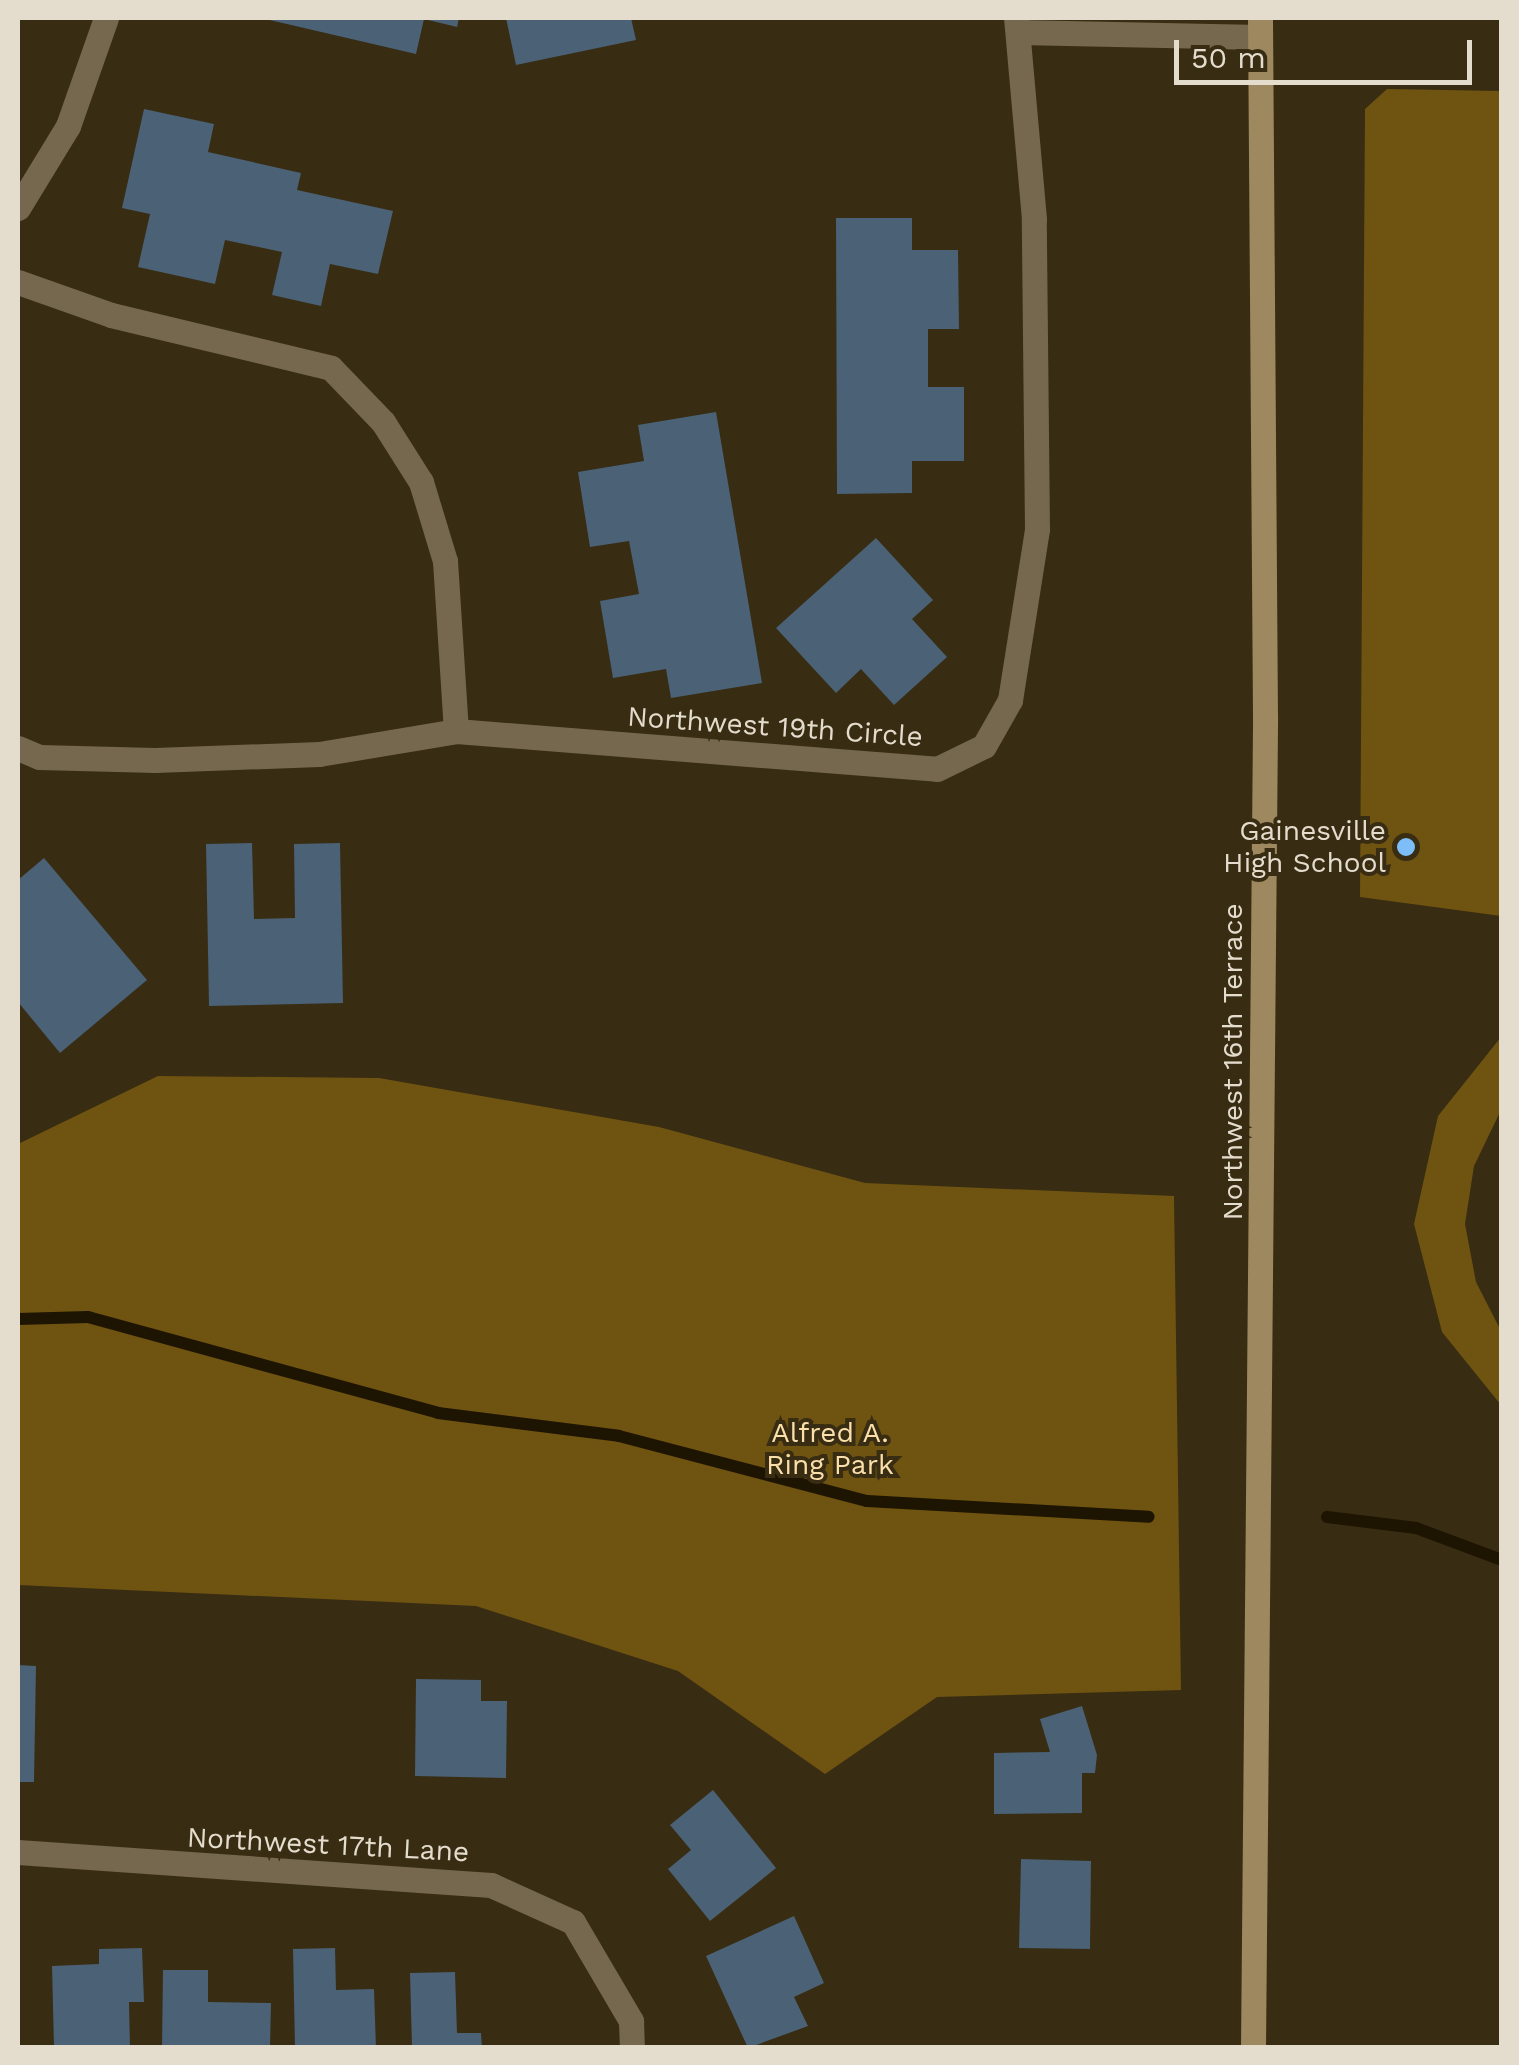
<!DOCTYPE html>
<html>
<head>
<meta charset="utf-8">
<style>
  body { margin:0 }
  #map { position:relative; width:1519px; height:2065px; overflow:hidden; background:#382c12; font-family:"Work Sans",sans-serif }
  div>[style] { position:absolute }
  .green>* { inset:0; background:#6f5310 }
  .stream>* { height:12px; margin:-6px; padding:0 6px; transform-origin:6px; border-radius:6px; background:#1d1402 }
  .building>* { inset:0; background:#4a6176 }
  .street>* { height:25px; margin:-12.5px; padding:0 12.5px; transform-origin:12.5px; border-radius:12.5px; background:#75684e }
  .secondary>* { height:25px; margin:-12.5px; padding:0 12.5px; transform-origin:12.5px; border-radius:12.5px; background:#9d885f }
  .dots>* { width:28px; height:28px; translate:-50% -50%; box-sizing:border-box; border:5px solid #382c12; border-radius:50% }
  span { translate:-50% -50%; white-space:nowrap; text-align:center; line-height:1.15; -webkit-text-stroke:8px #382c12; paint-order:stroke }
  .street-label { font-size:28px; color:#e4dccd }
  .poi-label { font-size:28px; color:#e4dccd }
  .right { translate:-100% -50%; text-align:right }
  .park-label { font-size:28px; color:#fadfab }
  .frame { position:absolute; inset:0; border:20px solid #e4dccd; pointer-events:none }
  .scale { position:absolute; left:1174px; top:40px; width:298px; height:45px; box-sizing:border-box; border:5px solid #e4dccd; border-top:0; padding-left:12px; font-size:30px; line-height:35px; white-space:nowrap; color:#e4dccd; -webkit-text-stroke:8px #382c12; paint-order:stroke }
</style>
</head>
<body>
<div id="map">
  <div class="green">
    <i style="clip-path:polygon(1387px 89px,1501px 91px,1501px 916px,1360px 897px,1365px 109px)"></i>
    <i style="clip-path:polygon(1501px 1037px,1501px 1110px,1474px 1166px,1465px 1224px,1476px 1282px,1501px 1331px,1501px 1405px,1442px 1332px,1414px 1224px,1438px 1116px)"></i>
    <i style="clip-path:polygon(158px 1076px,379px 1078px,659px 1127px,865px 1183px,1174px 1196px,1181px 1690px,937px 1697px,825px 1774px,678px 1671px,476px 1606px,18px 1585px,18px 1144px)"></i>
  </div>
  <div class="stream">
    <i style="left:18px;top:1319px;width:70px;rotate:-1.6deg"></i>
    <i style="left:88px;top:1317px;width:363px;rotate:15.3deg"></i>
    <i style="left:438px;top:1413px;width:182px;rotate:7.2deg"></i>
    <i style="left:619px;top:1436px;width:256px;rotate:14.7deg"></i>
    <i style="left:867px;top:1501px;width:282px;rotate:3.2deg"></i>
    <i style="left:1327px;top:1517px;width:90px;rotate:7deg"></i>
    <i style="left:1416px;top:1528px;width:92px;rotate:20.4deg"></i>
  </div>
  <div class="building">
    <i style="clip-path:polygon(261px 18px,459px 18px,457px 27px,424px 19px,416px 54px)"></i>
    <i style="clip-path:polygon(506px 18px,631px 18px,636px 40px,516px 65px)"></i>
    <i style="clip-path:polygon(144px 109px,214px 124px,208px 152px,301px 173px,297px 190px,393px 211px,378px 274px,330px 264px,321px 306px,272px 295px,282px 252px,225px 240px,215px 284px,138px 267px,150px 214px,122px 208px)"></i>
    <i style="clip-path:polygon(836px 218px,912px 218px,912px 250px,958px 250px,959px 329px,928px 329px,928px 387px,964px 387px,964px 461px,912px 461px,912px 493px,837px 494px)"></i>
    <i style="clip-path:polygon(716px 412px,762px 683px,671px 698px,666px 669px,613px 678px,600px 601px,639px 594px,629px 541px,590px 547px,578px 472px,644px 461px,638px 425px)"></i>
    <i style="clip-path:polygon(876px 538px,933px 600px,912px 619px,947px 657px,894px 705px,861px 669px,836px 693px,776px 628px)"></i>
    <i style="clip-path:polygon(252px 843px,254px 919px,295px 918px,294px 844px,340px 843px,343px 1003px,209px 1006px,206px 844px)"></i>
    <i style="clip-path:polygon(44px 858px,147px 980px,60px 1053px,18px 1002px,18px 880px)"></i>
    <i style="clip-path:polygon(18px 1665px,36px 1666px,34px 1782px,18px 1782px)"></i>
    <i style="clip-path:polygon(416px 1679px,481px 1680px,481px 1701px,507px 1701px,506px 1778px,415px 1776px)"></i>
    <i style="clip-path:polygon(1082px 1706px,1097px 1755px,1095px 1773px,1082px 1773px,1082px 1813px,994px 1814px,994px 1753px,1050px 1752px,1040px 1719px)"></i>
    <i style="clip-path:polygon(713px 1790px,776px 1868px,710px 1921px,668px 1869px,691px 1850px,670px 1825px)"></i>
    <i style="clip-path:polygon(1021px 1859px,1091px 1861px,1090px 1949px,1019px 1948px)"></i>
    <i style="clip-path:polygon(794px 1916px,824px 1983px,794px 1997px,808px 2026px,748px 2048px,706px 1956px)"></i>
    <i style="clip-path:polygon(142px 1948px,144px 2002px,129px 2002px,130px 2048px,54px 2048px,52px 1966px,99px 1964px,99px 1949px)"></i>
    <i style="clip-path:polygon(335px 1948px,336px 1990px,374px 1989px,376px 2048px,295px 2048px,293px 1949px)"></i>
    <i style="clip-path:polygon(163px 1970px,208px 1970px,208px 2002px,271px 2003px,270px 2048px,162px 2048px)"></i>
    <i style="clip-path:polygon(455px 1972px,457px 2033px,481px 2033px,482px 2048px,412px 2048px,410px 1973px)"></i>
  </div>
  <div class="street">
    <i style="left:1018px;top:32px;width:242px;rotate:1.2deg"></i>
    <i style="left:18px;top:208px;width:96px;rotate:-58.6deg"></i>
    <i style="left:68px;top:126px;width:114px;rotate:-70.6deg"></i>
    <i style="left:18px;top:282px;width:99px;rotate:19.5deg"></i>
    <i style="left:111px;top:315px;width:226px;rotate:13.5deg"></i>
    <i style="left:331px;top:368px;width:75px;rotate:46.1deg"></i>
    <i style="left:383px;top:422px;width:71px;rotate:57.7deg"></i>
    <i style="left:421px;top:482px;width:83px;rotate:73.1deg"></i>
    <i style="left:445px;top:561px;width:170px;rotate:86.3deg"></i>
    <i style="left:18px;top:748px;width:23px;rotate:23deg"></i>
    <i style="left:39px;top:757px;width:116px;rotate:1.5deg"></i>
    <i style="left:155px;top:760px;width:164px;rotate:-2.1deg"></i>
    <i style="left:319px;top:754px;width:139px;rotate:-9.5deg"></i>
    <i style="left:456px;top:731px;width:482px;rotate:4.5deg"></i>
    <i style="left:937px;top:769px;width:52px;rotate:-26.1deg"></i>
    <i style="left:984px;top:746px;width:53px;rotate:-60.5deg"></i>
    <i style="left:1010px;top:700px;width:173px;rotate:-81deg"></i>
    <i style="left:1037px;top:529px;width:310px;rotate:-90.6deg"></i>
    <i style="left:1034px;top:219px;width:202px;rotate:-95.1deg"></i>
    <i style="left:18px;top:1852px;width:474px;rotate:4deg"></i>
    <i style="left:491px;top:1885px;width:90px;rotate:24.3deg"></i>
    <i style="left:573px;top:1922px;width:115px;rotate:59.6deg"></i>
    <i style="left:631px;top:2021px;width:27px;rotate:88deg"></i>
  </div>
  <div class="secondary">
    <i style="left:1253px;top:2048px;width:1331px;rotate:-89.48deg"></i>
    <i style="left:1265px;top:717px;width:699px;rotate:-90.41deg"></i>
  </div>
  <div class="dots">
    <i style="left:1406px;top:847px;background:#7dbef9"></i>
  </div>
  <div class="street-label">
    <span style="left:775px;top:727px;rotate:4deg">Northwest 19th Circle</span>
    <span style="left:1233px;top:1062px;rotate:-90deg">Northwest 16th Terrace</span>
    <span style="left:328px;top:1845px;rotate:3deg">Northwest 17th Lane</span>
  </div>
  <div class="poi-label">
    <span class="right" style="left:1386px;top:847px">Gainesville<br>High School</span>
  </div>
  <div class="park-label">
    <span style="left:830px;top:1449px">Alfred A.<br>Ring Park</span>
  </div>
  <div class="frame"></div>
  <div class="scale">50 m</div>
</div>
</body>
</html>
